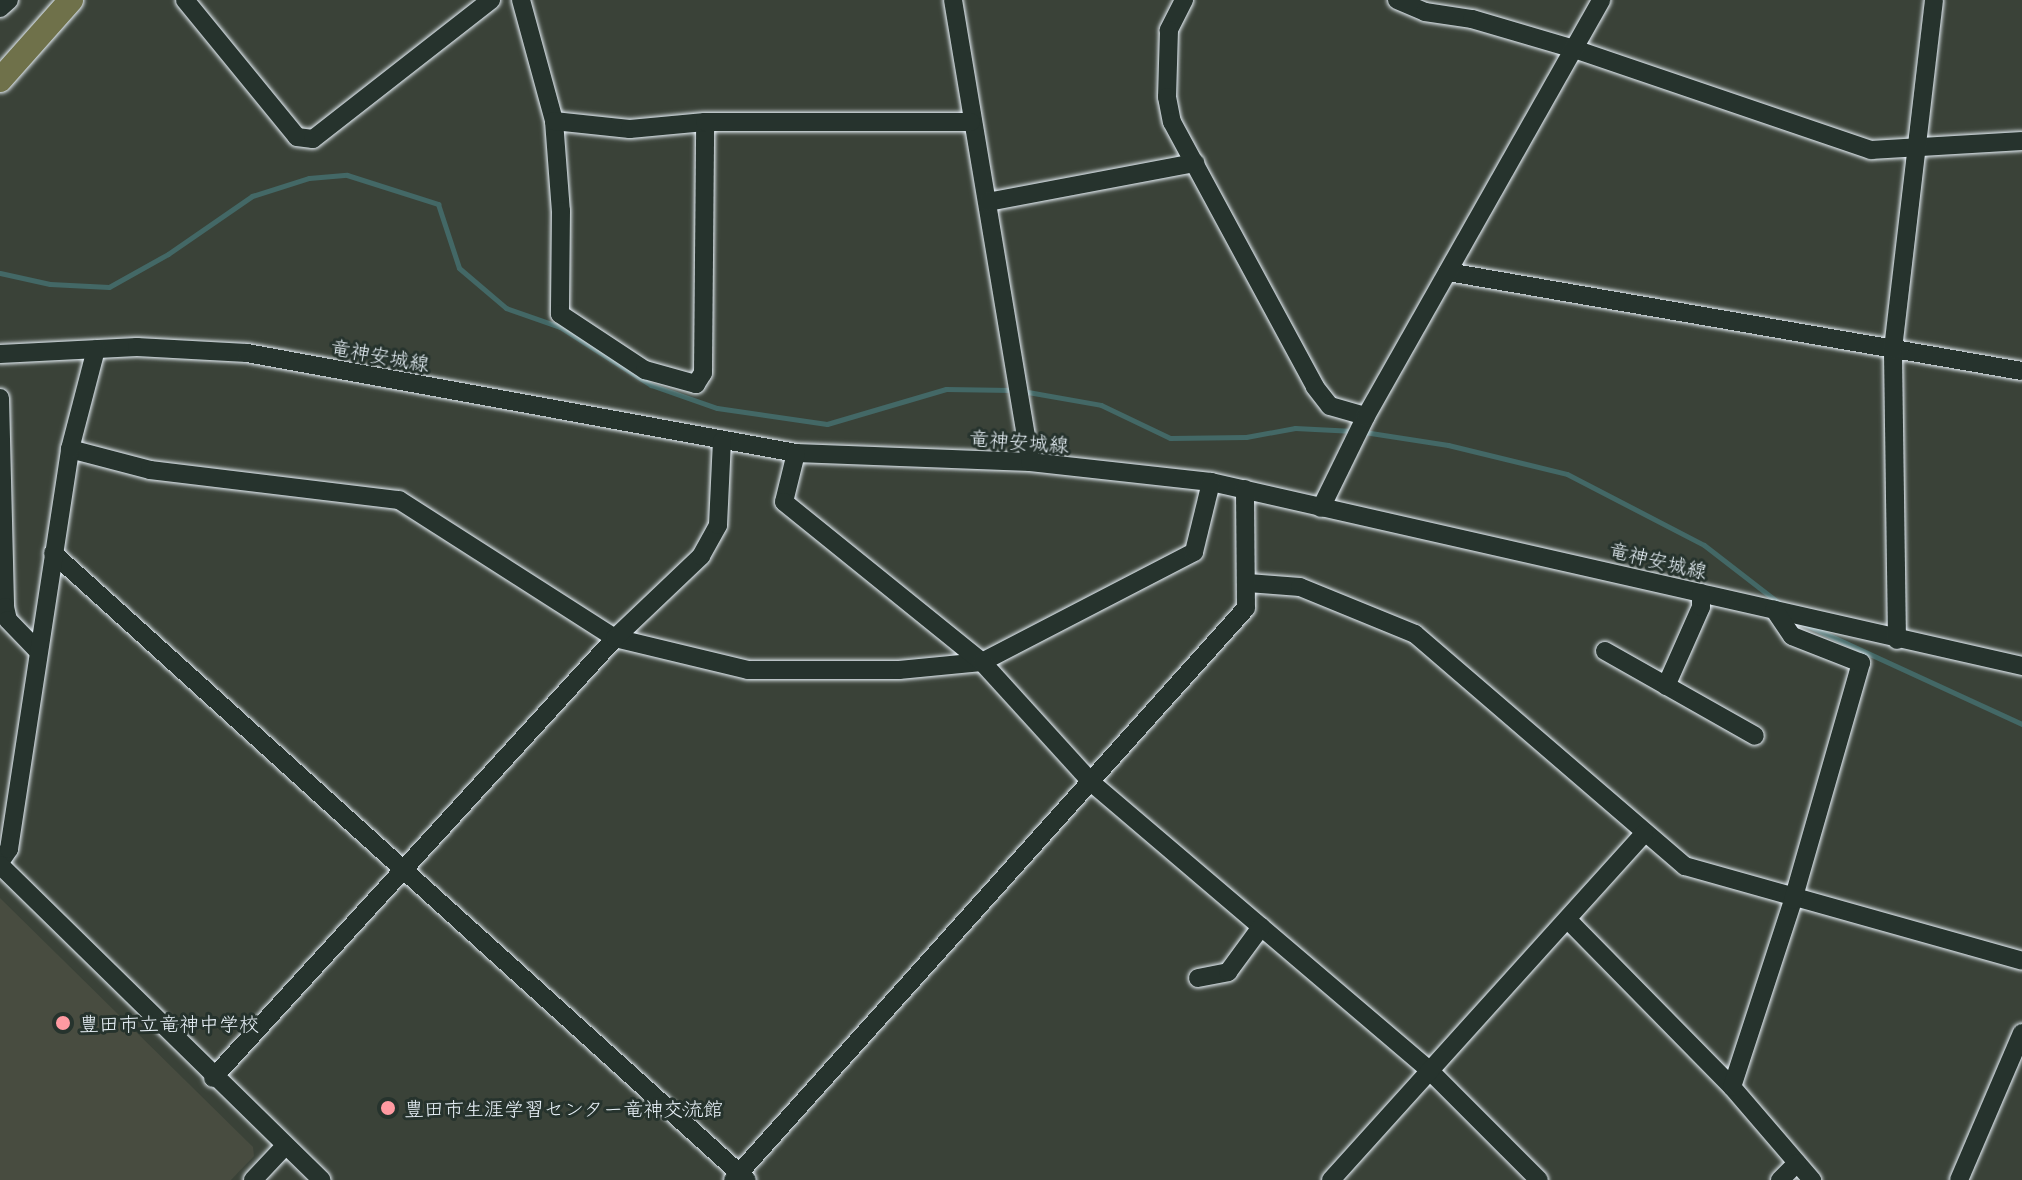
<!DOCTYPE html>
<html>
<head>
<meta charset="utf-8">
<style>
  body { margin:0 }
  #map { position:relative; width:2022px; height:1180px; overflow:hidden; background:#3a4238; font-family:"Playpen Sans","Klee One",sans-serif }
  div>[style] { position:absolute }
  .built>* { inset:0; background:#484c40 }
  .stream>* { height:5px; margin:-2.5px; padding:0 2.5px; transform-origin:2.5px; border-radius:2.5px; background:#436866 }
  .roads { filter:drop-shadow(0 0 2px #e8f1f8) drop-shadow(0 0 2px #e8f1f8) }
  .minor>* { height:18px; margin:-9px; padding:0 9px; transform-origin:9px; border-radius:9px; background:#26332d }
  .major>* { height:24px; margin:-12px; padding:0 12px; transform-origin:12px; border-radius:12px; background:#6f714a }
  .dots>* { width:22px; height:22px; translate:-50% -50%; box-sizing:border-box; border:4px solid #26332d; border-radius:50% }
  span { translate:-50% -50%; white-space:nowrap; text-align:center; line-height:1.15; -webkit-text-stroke:6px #26332d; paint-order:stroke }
  .street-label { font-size:20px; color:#e8f1f8 }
  .poi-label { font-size:20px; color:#e8f1f8 }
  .left { translate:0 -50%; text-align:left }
</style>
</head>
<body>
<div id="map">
  <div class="built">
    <i style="clip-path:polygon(0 898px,253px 1147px,254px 1156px,231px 1180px,0 1180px)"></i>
  </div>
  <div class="stream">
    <i style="left:0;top:273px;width:51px;rotate:12.4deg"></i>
    <i style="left:50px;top:284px;width:59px;rotate:2.9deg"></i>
    <i style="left:109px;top:287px;width:68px;rotate:-29.2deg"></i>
    <i style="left:168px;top:254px;width:102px;rotate:-34.6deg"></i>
    <i style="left:252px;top:196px;width:60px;rotate:-17.5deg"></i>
    <i style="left:309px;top:178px;width:38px;rotate:-5deg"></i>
    <i style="left:347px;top:175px;width:96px;rotate:17.7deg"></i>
    <i style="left:438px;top:204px;width:67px;rotate:71.8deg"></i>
    <i style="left:459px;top:268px;width:62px;rotate:40.4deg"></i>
    <i style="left:506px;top:308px;width:57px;rotate:19.4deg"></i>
    <i style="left:560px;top:327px;width:108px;rotate:32.5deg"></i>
    <i style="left:651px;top:385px;width:70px;rotate:19.2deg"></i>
    <i style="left:717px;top:408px;width:111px;rotate:8.3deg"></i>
    <i style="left:827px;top:424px;width:124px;rotate:-16.4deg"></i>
    <i style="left:946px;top:389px;width:66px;rotate:0.9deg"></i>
    <i style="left:1022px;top:391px;width:80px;rotate:10deg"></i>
    <i style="left:1101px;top:405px;width:76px;rotate:25.6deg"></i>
    <i style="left:1170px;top:438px;width:76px;rotate:-0.8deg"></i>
    <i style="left:1246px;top:437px;width:50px;rotate:-10.4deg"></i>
    <i style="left:1295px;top:428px;width:59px;rotate:2.9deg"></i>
    <i style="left:1364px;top:432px;width:85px;rotate:8.8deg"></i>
    <i style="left:1448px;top:445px;width:122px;rotate:13.7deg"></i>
    <i style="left:1567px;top:474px;width:154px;rotate:27.4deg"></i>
    <i style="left:1704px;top:545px;width:100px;rotate:37.7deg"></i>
    <i style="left:1798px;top:621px;width:247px;rotate:24.7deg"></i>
  </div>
  <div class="roads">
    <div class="minor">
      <i style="left:185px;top:0;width:177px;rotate:50.7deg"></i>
      <i style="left:297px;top:137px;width:16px;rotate:7deg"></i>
      <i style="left:313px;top:139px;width:226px;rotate:-38deg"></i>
      <i style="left:521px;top:0;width:125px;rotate:74.7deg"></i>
      <i style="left:554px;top:121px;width:90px;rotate:85.6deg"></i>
      <i style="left:561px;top:211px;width:103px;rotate:90.6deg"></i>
      <i style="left:560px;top:314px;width:102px;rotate:33.4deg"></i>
      <i style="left:645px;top:370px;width:53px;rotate:15.4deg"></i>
      <i style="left:696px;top:384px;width:13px;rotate:-58deg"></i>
      <i style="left:703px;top:373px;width:251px;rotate:-89.5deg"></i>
      <i style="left:953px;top:0;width:468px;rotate:80.5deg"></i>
      <i style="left:1184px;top:0;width:34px;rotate:117deg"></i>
      <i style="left:1169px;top:30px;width:67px;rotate:91.7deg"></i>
      <i style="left:1167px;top:97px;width:25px;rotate:79deg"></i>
      <i style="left:1172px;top:122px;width:301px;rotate:61.6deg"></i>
      <i style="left:1315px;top:387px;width:24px;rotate:52deg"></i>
      <i style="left:1330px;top:406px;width:37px;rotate:16deg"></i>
      <i style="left:1397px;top:0;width:30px;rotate:23deg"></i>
      <i style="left:1425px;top:12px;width:48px;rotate:8.5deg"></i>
      <i style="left:1472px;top:19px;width:106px;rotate:16.4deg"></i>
      <i style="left:1574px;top:49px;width:314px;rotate:18.8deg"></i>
      <i style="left:1871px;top:150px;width:151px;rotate:-3.4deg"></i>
      <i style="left:0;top:8px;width:12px;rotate:-42deg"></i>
      <i style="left:554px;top:121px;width:76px;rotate:6deg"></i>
      <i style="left:630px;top:129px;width:75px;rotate:-5.3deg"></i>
      <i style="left:705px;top:122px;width:266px"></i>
      <i style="left:988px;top:202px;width:211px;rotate:-10.7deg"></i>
      <i style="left:1448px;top:272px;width:582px;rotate:9.79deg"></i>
      <i style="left:0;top:354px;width:137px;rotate:-2.9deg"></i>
      <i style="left:137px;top:347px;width:110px;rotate:3.1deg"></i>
      <i style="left:247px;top:353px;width:558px;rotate:10.32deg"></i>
      <i style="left:796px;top:453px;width:234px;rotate:2.2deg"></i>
      <i style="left:1030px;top:462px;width:182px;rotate:6.3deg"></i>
      <i style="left:1211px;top:482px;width:832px;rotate:12.78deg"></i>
      <i style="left:0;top:398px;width:209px;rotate:88.6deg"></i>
      <i style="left:5px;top:607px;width:13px;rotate:77deg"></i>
      <i style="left:8px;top:620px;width:43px;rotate:45.9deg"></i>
      <i style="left:70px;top:449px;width:83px;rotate:14.7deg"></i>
      <i style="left:150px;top:470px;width:251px;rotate:6.9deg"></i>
      <i style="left:399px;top:500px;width:256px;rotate:32.6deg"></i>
      <i style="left:615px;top:638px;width:137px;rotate:13.5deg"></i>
      <i style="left:748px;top:670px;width:151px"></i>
      <i style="left:899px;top:670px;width:83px;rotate:-5.5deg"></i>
      <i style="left:982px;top:662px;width:239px;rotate:-27.4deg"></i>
      <i style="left:1194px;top:552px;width:72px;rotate:-76.3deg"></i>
      <i style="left:796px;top:453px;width:50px;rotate:103.8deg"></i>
      <i style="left:784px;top:502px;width:255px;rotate:38.9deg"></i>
      <i style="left:982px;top:662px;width:164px;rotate:47.7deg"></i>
      <i style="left:1092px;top:783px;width:444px;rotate:40.4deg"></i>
      <i style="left:1430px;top:1071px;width:154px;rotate:45deg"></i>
      <i style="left:1321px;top:508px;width:102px;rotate:-63.9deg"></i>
      <i style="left:1366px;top:416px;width:478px;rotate:-60.5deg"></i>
      <i style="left:53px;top:553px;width:935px;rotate:42.1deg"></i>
      <i style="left:1248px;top:583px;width:52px;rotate:4.4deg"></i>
      <i style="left:1300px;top:587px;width:124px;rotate:22.2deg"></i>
      <i style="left:1415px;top:634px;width:356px;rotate:40.7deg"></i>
      <i style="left:1685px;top:866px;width:350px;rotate:15.7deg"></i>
      <i style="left:1897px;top:640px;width:291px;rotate:-90.8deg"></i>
      <i style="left:1893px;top:349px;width:351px;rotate:-83.3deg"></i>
      <i style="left:1605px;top:651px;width:172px;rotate:29.5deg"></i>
      <i style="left:1666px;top:686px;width:86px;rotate:-66.1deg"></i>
      <i style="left:1701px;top:607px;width:14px;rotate:-90deg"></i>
      <i style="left:0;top:862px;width:16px;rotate:-55deg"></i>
      <i style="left:9px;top:849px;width:405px;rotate:-81.3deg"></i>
      <i style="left:70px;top:449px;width:103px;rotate:-75.4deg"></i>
      <i style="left:0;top:865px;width:450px;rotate:44.4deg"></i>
      <i style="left:1568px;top:920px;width:234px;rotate:45.5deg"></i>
      <i style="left:1732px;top:1087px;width:123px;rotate:49.3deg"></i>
      <i style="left:1198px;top:978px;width:31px;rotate:-11deg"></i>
      <i style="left:1228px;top:972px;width:56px;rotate:-53.7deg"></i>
      <i style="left:213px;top:1078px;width:596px;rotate:-47.58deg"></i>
      <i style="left:615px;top:638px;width:119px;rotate:-43.6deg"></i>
      <i style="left:701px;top:556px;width:35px;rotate:-61deg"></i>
      <i style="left:718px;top:525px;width:84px;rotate:-87.3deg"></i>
      <i style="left:1732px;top:1087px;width:197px;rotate:-71.9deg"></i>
      <i style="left:1793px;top:900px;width:247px;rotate:-74deg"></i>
      <i style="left:1861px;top:663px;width:74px;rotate:-158.6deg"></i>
      <i style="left:1792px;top:636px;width:32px;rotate:-124deg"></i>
      <i style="left:253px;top:1180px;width:47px;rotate:-46.7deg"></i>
      <i style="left:733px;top:1180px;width:768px;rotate:-48.11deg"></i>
      <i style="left:1246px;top:608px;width:119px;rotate:-90.5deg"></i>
      <i style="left:1331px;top:1180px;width:467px;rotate:-47.9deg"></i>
      <i style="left:1780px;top:1180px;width:24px;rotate:-45deg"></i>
      <i style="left:1959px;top:1180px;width:160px;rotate:-66.8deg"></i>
    </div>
    <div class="major">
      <i style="left:0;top:80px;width:107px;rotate:-48.4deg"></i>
    </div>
  </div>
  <div class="dots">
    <i style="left:63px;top:1023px;background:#ff9aa2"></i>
    <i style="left:388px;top:1108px;background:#ff9aa2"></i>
  </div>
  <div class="street-label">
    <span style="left:380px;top:355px;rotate:10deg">竜神安城線</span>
    <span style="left:1019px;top:441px;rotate:4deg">竜神安城線</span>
    <span style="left:1658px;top:560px;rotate:13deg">竜神安城線</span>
  </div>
  <div class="poi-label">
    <span class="left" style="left:79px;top:1023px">豊田市立竜神中学校</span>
    <span class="left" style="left:404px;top:1108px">豊田市生涯学習センター竜神交流館</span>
  </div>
</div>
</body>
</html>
